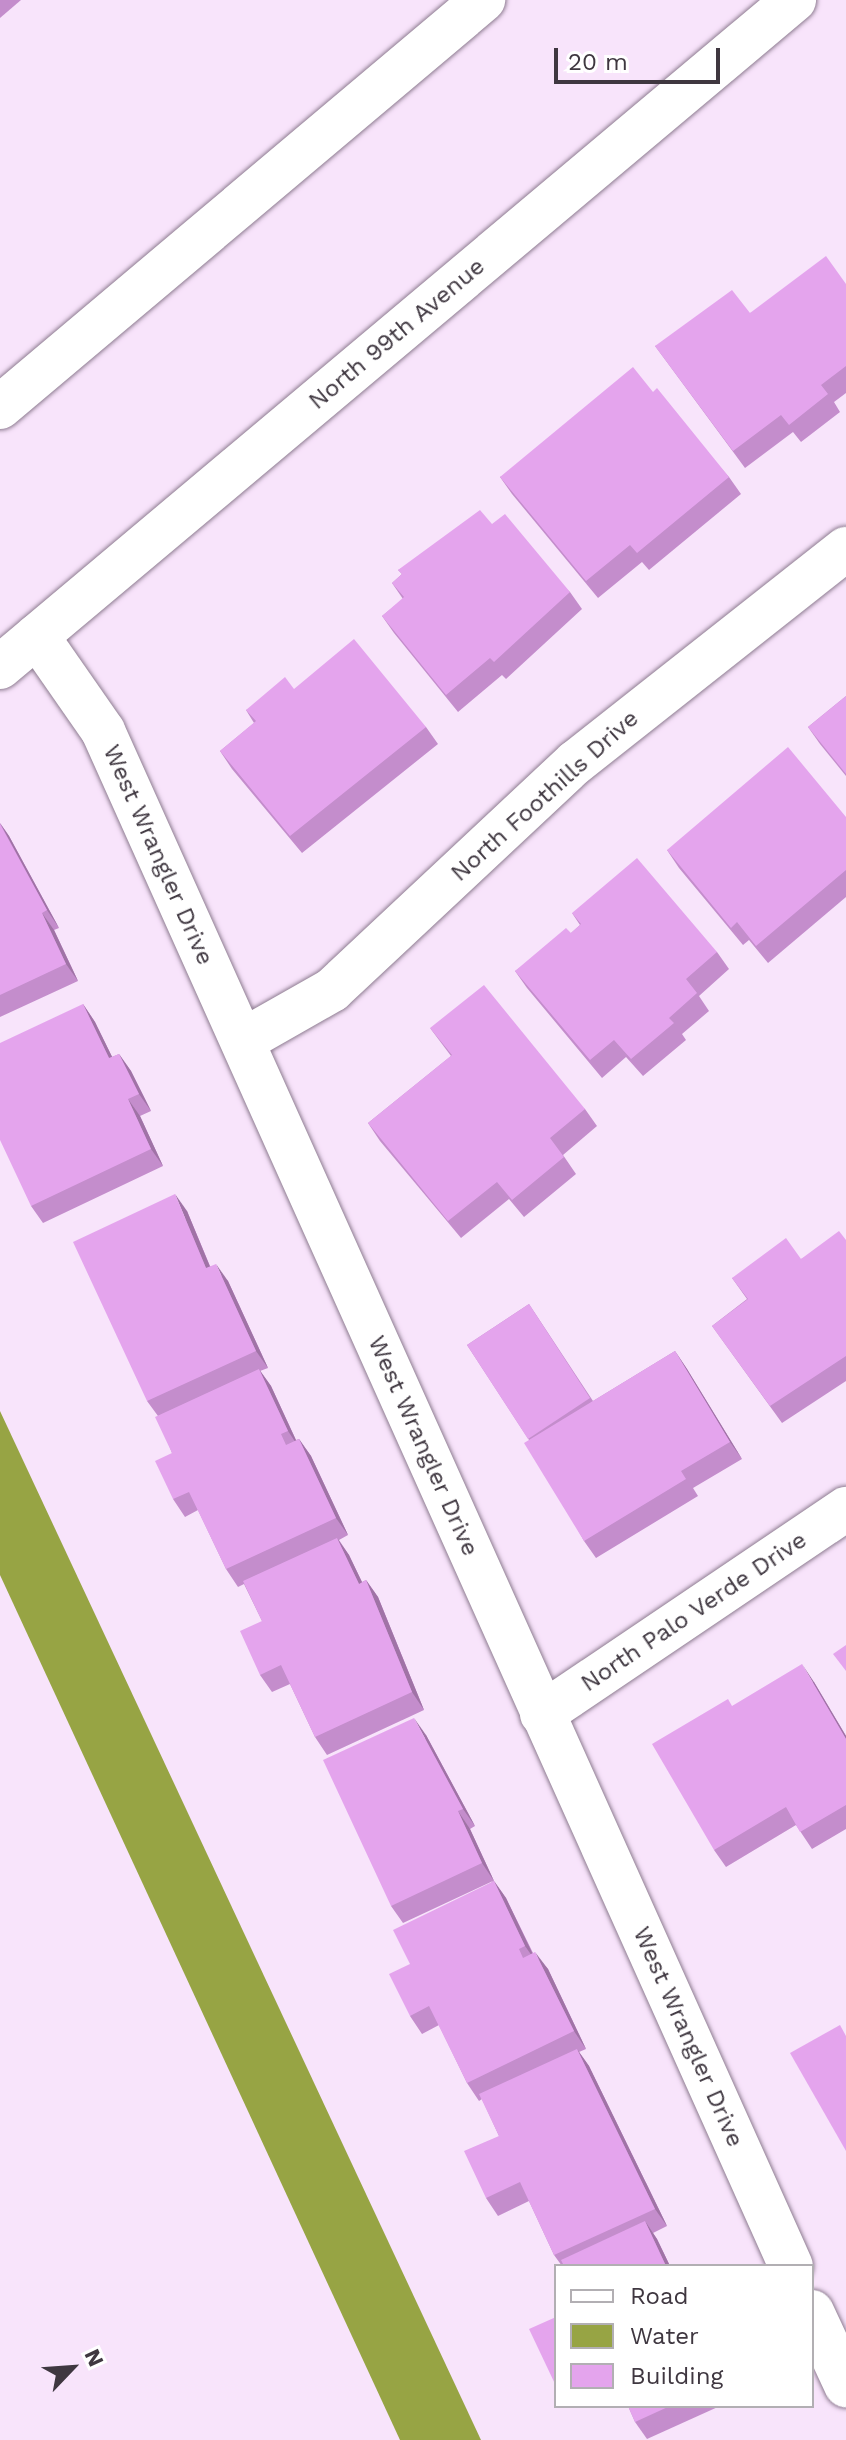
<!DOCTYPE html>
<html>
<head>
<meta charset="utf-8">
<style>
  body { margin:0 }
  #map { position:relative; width:846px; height:2440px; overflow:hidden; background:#f8e4fb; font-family:"Work Sans",sans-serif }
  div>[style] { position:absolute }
  .water>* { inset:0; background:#97a444 }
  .roads { filter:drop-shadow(0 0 2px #8e7c91) drop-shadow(0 0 2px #8e7c91) }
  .minor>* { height:44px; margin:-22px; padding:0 22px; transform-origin:22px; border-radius:22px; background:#fff }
  .secondary>* { height:44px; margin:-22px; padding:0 22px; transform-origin:22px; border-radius:22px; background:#fff }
  .wall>* { inset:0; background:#c48dcc }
  .shaded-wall>* { inset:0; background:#a073a6 }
  .building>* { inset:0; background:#e4a4ed }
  span { translate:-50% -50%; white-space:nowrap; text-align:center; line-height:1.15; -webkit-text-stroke:6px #fff; paint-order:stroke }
  .street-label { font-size:24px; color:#3f3740 }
  .legend { position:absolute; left:554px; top:2264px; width:260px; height:144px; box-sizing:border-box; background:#fff; border:2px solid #b2afb3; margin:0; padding:10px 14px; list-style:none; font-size:24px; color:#3f3740 }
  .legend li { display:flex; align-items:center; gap:16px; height:40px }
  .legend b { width:40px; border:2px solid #b2afb3 }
  .north { position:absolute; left:32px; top:2328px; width:80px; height:80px; -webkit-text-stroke:6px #fff; paint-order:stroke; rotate:65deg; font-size:22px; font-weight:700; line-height:32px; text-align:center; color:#3f3740 }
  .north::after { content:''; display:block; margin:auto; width:28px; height:36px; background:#3f3740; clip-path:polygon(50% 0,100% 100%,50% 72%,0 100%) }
  .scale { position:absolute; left:554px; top:48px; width:166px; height:36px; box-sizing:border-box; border:4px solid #3f3740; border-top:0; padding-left:10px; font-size:24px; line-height:28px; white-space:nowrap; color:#3f3740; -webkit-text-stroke:6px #fff; paint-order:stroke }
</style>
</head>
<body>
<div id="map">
  <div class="water">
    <i style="clip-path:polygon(0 1411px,481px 2440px,400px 2440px,0 1575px)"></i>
  </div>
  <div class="roads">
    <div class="minor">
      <i style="left:37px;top:636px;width:116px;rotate:55.2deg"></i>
      <i style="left:103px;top:731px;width:1682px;rotate:65.86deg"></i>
      <i style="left:244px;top:1040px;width:101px;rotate:-29.6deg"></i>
      <i style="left:332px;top:990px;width:334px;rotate:-43.1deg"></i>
      <i style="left:576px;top:762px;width:344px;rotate:-38.3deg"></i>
      <i style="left:542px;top:1714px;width:367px;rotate:-34deg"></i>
      <i style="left:812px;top:2312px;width:81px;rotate:65deg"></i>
    </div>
    <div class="secondary">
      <i style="left:0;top:407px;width:632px;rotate:-40.12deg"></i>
      <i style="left:0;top:667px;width:1037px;rotate:-40.03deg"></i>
    </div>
  </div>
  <div class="wall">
    <i style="clip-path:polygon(0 0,21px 0,0 18px)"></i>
    <i style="clip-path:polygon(846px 284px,846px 393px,834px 402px,840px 412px,801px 442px,793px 432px,745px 468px,655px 346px,750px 313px)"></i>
    <i style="clip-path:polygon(653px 392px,729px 477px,741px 494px,649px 570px,642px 562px,598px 598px,512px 494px,500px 477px)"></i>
    <i style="clip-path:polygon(492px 524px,570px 592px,582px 609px,506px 679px,502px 675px,458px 712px,394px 633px,382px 616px,403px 599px,392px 583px,402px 574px,398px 570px)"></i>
    <i style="clip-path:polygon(294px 689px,426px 727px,438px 744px,302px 853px,232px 769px,220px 751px,254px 723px,246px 710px)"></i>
    <i style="clip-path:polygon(846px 696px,846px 776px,820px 744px,808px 727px)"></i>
    <i style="clip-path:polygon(846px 817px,846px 897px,768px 963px,749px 940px,743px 945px,679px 868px,667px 850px)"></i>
    <i style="clip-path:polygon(0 823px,9px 836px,59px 928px,54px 930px,78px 981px,0 1017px)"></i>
    <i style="clip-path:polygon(572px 913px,717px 952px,729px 969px,699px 996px,709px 1011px,682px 1034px,686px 1040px,643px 1076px,626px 1057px,602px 1078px,527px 988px,515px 971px,571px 933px,580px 925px)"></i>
    <i style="clip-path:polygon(83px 1004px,95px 1022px,112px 1057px,119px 1054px,131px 1071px,151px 1111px,140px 1116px,163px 1166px,43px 1223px,31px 1206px)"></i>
    <i style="clip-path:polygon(430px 1028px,585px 1109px,597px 1126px,563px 1155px,576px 1174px,524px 1217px,509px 1199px,461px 1238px,380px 1141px,368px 1123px,451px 1056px)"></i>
    <i style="clip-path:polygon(187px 1211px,210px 1266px,228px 1281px,268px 1368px,260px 1371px,271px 1386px,296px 1440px,299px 1439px,311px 1456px,348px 1535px,339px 1540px,349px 1555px,362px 1582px,366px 1580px,378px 1597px,424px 1710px,327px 1755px,315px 1737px,290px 1684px,272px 1692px,260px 1675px,262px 1621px,244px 1584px,238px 1587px,226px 1569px,198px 1510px,185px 1517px,173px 1499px,172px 1453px,158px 1416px,147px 1401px)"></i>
    <i style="clip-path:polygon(846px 1240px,846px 1381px,782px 1423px,712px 1326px,747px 1299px,732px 1278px,801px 1259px)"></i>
    <i style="clip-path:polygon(529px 1304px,593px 1401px,675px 1351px,687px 1369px,742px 1459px,693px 1488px,698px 1496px,596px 1558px,584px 1541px,529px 1440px,467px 1345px)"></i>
    <i style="clip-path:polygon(814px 1682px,846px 1736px,846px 1829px,812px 1849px,796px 1825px,726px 1867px,714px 1850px,733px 1706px)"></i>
    <i style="clip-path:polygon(426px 1735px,475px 1826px,470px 1829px,494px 1881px,506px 1898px,533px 1953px,548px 1969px,586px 2049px,579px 2052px,589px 2066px,667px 2226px,653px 2233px,657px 2239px,670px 2266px,562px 2266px,554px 2255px,529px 2201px,498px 2216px,486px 2198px,499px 2136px,482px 2099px,479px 2101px,467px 2083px,439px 2025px,422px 2034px,410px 2016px,410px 1964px,493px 1881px,403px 1923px,391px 1906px)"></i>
    <i style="clip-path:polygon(628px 2406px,720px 2406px,647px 2439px,635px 2422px)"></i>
  </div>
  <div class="shaded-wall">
    <i style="clip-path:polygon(0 823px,9px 836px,59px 928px,47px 910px)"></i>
    <i style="clip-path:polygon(42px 913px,54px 930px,78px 981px,66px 964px)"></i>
    <i style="clip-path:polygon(83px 1004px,95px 1022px,121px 1075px,109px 1058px)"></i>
    <i style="clip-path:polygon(119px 1054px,131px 1071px,151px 1111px,139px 1094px)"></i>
    <i style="clip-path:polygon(128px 1099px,140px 1116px,163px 1166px,151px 1149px)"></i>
    <i style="clip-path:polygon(175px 1194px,187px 1211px,218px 1286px,206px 1268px)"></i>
    <i style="clip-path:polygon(216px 1264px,228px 1281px,268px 1368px,256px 1351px)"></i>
    <i style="clip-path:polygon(675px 1351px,687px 1369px,742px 1459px,730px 1442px)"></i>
    <i style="clip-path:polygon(259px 1369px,271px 1386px,300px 1449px,288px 1431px)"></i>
    <i style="clip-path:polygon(299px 1439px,311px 1456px,348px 1535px,336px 1518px)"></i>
    <i style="clip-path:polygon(337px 1538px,349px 1555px,371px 1601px,359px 1584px)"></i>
    <i style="clip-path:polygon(366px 1580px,378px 1597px,424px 1710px,412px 1692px)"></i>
    <i style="clip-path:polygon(802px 1664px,814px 1682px,846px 1736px,846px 1739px)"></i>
    <i style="clip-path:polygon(414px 1718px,426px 1735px,475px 1826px,463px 1809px)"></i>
    <i style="clip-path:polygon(458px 1811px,470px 1829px,494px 1881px,482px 1863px)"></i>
    <i style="clip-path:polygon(494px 1881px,506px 1898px,537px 1963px,525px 1946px)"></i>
    <i style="clip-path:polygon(535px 1952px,548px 1969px,586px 2049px,574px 2031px)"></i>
    <i style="clip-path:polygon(577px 2049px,589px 2066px,667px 2226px,655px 2209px)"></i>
    <i style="clip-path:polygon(645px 2221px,657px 2239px,670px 2266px,666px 2266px)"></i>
  </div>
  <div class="building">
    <i style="clip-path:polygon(826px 256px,846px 284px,846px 366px,821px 385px,828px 394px,789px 425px,781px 415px,733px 451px,655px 346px,732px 290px,750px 313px)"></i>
    <i style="clip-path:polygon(633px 367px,653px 392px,657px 388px,729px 477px,637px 553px,630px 545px,586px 581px,500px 477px)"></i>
    <i style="clip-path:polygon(480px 510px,492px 524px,505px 514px,570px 592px,494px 662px,490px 658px,446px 695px,382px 616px,404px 597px,392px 583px,402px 574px,398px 570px)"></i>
    <i style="clip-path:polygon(354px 639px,426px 727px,290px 836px,220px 751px,256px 721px,246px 710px,285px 677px,294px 689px)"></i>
    <i style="clip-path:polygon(846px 696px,846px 774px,808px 727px)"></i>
    <i style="clip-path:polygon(788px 747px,846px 817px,846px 870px,756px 946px,737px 922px,731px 928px,667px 850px)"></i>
    <i style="clip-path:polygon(0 824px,47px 910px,42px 913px,66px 964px,0 995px)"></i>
    <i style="clip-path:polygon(637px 858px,717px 952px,686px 979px,697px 993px,669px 1018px,674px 1023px,631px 1059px,614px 1040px,590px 1060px,515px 971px,566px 928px,571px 933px,581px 924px,572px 913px)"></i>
    <i style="clip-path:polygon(484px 985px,585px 1109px,550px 1138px,564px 1157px,512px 1200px,497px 1182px,448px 1221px,368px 1123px,452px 1055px,430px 1028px)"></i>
    <i style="clip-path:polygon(83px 1004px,109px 1058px,119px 1054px,139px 1094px,128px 1099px,151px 1149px,31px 1206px,0 1140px,0 1043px)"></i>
    <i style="clip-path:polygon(175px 1194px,206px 1268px,216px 1264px,256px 1351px,147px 1401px,73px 1242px)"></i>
    <i style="clip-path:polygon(839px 1231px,846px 1240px,846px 1356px,770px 1406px,712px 1326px,748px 1299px,732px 1278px,786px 1238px,801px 1259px)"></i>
    <i style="clip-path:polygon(529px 1304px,590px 1398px,528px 1439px,467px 1345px)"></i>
    <i style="clip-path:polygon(675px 1351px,730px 1442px,681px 1471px,686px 1479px,584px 1541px,524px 1443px)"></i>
    <i style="clip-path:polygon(259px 1369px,288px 1431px,281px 1434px,286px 1445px,299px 1439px,336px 1518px,226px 1569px,189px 1492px,173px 1499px,155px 1461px,172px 1453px,155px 1417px)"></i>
    <i style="clip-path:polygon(337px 1538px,359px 1584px,366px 1580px,412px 1692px,315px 1737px,281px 1665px,260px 1675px,240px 1631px,262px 1621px,243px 1581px)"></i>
    <i style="clip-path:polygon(846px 1645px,846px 1671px,833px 1654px)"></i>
    <i style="clip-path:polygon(802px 1664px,846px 1739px,846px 1805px,800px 1832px,786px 1807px,714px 1850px,652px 1744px,728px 1699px,732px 1706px)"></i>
    <i style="clip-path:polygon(414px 1718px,463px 1809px,458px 1811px,482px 1863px,391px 1906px,323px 1760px)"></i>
    <i style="clip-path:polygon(494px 1881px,525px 1946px,519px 1949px,523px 1958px,535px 1952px,574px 2031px,467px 2083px,429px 2006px,410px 2016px,389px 1974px,410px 1964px,393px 1930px)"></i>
    <i style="clip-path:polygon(840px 2025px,846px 2036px,846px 2151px,790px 2053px)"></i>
    <i style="clip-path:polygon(577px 2049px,655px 2209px,554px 2255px,520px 2182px,486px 2198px,464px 2151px,499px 2136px,479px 2094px)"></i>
    <i style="clip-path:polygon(645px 2221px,666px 2266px,564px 2266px,561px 2260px)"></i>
    <i style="clip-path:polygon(556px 2317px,556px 2386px,529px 2329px)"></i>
    <i style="clip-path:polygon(628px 2406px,670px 2406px,635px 2422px)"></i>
  </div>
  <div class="street-label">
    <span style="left:397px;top:334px;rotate:-40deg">North 99th Avenue</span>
    <span style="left:545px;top:796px;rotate:-42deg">North Foothills Drive</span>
    <span style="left:158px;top:855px;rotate:66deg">West Wrangler Drive</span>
    <span style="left:423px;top:1446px;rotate:66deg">West Wrangler Drive</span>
    <span style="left:694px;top:1612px;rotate:-34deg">North Palo Verde Drive</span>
    <span style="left:688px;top:2037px;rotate:66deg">West Wrangler Drive</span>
  </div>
  <ul class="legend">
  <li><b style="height:10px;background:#fff"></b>Road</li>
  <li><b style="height:22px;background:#97a444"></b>Water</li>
  <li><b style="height:22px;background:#e4a4ed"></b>Building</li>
  </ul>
  <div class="north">N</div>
  <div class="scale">20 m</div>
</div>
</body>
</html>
